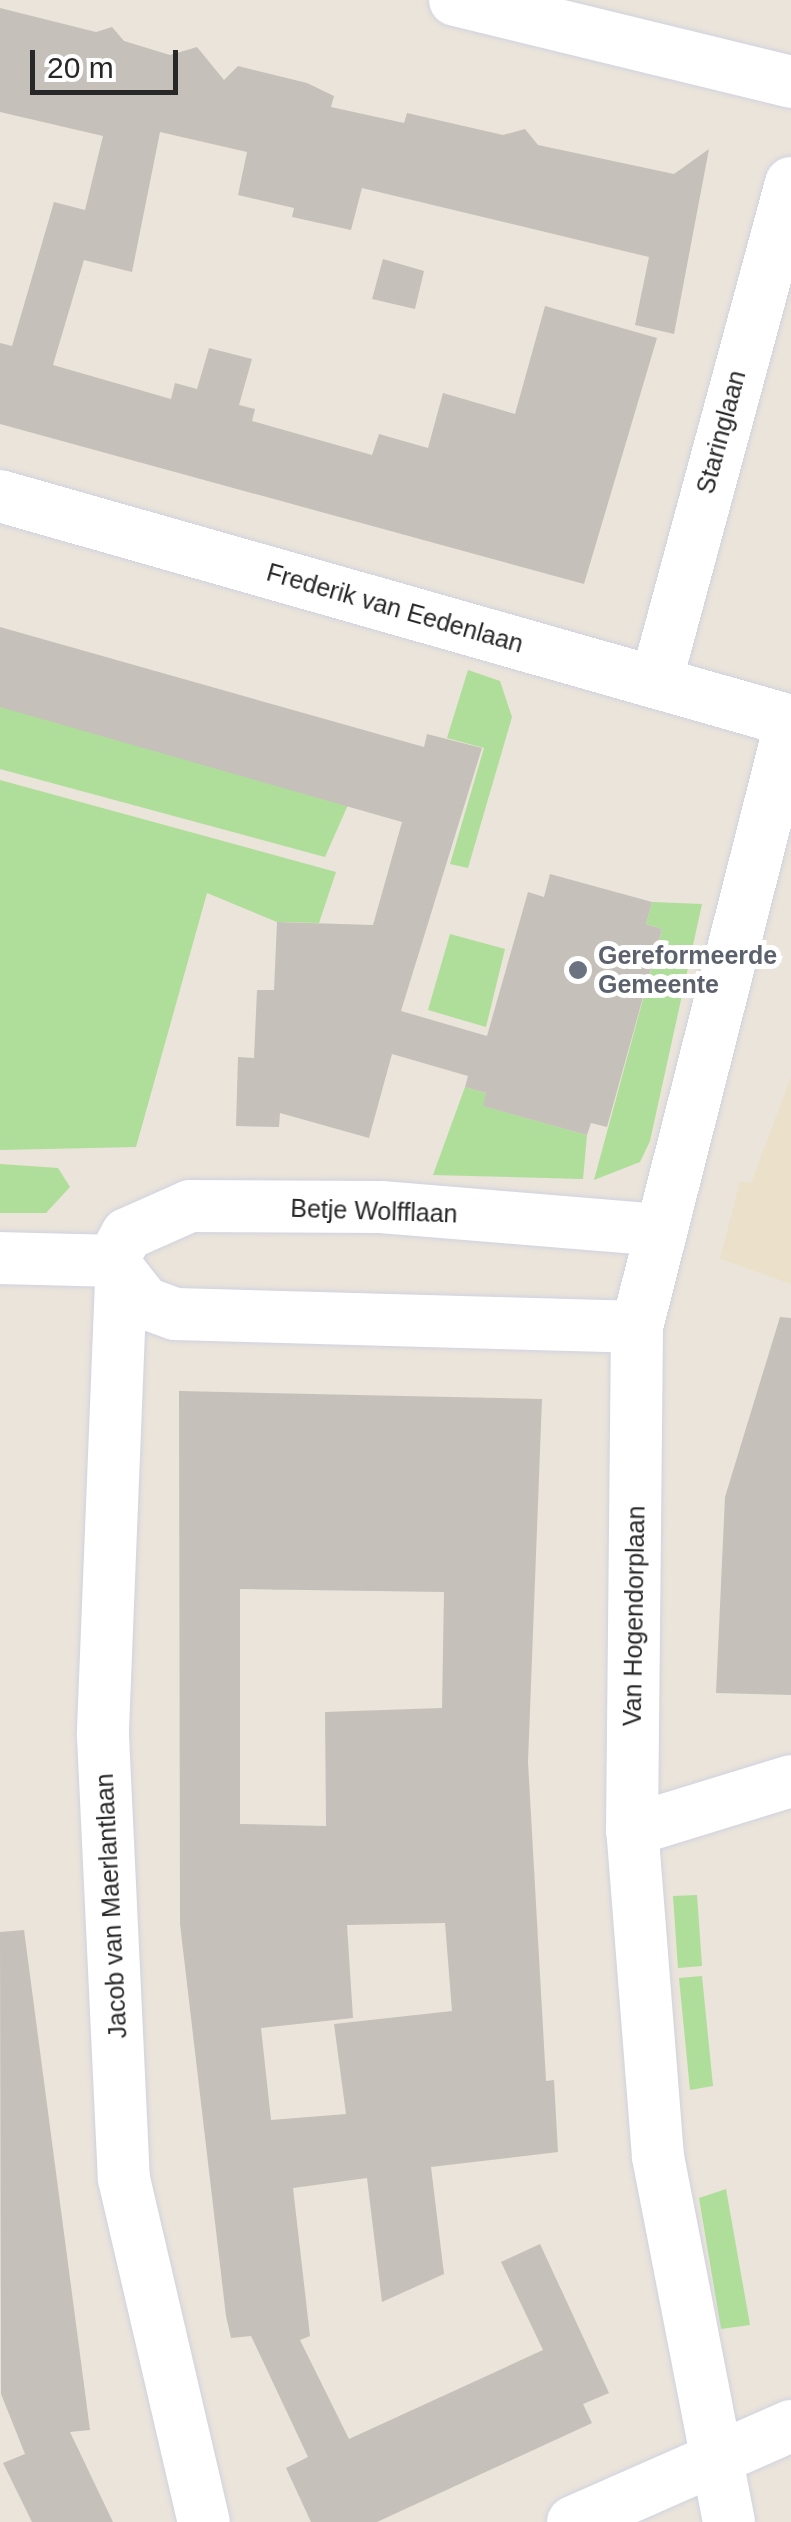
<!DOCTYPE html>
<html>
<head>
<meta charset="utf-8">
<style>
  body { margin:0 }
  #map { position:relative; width:791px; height:2522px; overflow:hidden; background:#eae4da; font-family:Helvetica,sans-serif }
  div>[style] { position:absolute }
  .education>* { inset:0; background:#ebe1ca }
  .green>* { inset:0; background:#aede99 }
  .building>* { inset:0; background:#c5c0ba }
  .roads { filter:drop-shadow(0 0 2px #d0d2e0) drop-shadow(0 0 2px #d0d2e0) }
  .minor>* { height:52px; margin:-26px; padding:0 26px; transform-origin:26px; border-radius:26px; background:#fff }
  .dots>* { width:28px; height:28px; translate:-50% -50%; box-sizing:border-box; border:5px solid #fff; border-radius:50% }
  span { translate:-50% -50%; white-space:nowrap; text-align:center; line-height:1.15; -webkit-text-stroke:10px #fff; paint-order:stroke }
  .street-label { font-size:25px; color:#282828 }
  .worship-label { font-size:25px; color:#5b616d; font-weight:700 }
  .left { translate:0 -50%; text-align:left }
  .scale { position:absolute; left:30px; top:50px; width:148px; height:45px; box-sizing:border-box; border:5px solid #282828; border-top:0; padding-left:12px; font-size:30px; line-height:35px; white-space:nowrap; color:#282828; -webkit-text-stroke:8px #fff; paint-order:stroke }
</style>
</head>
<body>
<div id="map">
  <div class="education">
    <i style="clip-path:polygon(791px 1077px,791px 1284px,720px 1259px,740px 1181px,751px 1183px)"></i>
  </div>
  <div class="green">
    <i style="clip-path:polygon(468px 670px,500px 681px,512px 717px,468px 868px,450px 864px,484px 748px,447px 738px)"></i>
    <i style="clip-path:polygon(0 706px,378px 737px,325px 857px,0 769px)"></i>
    <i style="clip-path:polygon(0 780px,336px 872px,319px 923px,277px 922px,207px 893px,136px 1147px,0 1150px)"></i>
    <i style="clip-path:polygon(652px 902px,702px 904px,650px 1141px,640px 1162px,594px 1180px,662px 929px,646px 924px)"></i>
    <i style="clip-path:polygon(450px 934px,505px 949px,486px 1027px,428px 1010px)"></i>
    <i style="clip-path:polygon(465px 1087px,486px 1093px,484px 1106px,587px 1135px,583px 1179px,433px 1175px)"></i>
    <i style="clip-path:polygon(0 1164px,58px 1168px,70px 1187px,46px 1213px,0 1213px)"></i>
    <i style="clip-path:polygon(697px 1895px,702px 1966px,678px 1968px,673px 1896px)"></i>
    <i style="clip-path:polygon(702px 1976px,713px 2086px,690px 2090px,679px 1978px)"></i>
    <i style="clip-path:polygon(726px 2189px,750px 2325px,721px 2329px,699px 2198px)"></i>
  </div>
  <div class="building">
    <i style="clip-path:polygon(0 8px,96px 32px,112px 27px,124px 41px,170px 55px,197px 47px,224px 80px,238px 66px,307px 83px,334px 96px,331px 107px,404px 123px,407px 113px,503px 135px,525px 129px,538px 145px,674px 174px,709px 149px,674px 334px,635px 325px,649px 257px,362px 188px,351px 230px,292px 217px,294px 208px,238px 195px,247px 152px,160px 132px,132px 272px,84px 260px,53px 365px,171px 399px,175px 383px,197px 389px,209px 348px,252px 359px,239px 405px,255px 409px,252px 421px,372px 455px,379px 434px,428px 448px,443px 393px,515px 414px,545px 306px,657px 338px,584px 584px,0 424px,0 343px,12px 346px,54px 202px,85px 210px,103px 136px,0 112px)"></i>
    <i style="clip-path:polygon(383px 259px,424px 271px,415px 309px,372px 299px)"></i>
    <i style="clip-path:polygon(0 627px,424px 747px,427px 734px,482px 748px,401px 1011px,487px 1036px,528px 892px,544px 897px,550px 874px,652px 902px,646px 924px,662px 929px,607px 1127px,591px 1123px,587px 1135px,483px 1106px,486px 1093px,465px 1087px,468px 1076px,392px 1054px,369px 1138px,280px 1113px,279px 1127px,236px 1126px,238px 1057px,254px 1058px,257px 990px,274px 990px,277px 922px,373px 925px,402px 822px,0 707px)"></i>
    <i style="clip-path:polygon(780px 1317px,791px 1318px,791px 1695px,716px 1693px,725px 1497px)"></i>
    <i style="clip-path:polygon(evenodd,179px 1391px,542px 1399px,528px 1762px,546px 2081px,554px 2080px,558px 2152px,431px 2167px,444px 2274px,382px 2302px,367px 2178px,293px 2188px,310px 2336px,300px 2340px,349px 2439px,543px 2350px,501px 2262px,540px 2244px,609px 2393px,583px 2404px,592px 2423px,377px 2522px,311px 2522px,286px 2468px,308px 2457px,251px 2336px,231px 2338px,226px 2316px,180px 1924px,179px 1391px,240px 1589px,444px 1592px,442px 1708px,325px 1712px,326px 1826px,240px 1824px,240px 1589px,179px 1391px,445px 1923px,452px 2011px,334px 2024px,346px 2114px,271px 2120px,261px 2028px,353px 2018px,347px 1925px,445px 1923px)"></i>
    <i style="clip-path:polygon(24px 1930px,90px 2430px,70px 2432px,113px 2522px,32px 2522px,3px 2463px,25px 2454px,1px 2394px,0 1932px)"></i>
  </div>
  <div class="roads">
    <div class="minor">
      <i style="left:455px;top:0;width:346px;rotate:13.7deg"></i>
      <i style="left:0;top:496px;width:822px;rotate:15.88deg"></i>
      <i style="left:656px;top:682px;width:517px;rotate:-74.86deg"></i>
      <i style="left:0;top:1258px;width:112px;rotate:1.5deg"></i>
      <i style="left:121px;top:1281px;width:455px;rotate:92.3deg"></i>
      <i style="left:103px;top:1736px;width:443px;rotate:87.3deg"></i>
      <i style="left:124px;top:2179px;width:352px;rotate:76.9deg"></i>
      <i style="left:637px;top:1327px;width:462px;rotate:-178.4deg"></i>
      <i style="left:175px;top:1314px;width:32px;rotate:-160deg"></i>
      <i style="left:145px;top:1303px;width:53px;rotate:-128.2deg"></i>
      <i style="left:112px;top:1261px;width:31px;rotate:-61deg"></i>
      <i style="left:127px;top:1234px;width:69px;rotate:-24deg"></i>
      <i style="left:190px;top:1206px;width:191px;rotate:0.3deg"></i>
      <i style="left:381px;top:1207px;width:279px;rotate:4.7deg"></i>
      <i style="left:632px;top:1830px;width:166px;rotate:-17.1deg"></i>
      <i style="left:573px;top:2522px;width:238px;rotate:-23.8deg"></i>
      <i style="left:729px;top:2522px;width:372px;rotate:-101deg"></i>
      <i style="left:658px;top:2157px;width:328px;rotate:-94.5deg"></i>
      <i style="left:632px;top:1830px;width:503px;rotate:-89.43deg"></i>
      <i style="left:637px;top:1327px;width:625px;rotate:-75.74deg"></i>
    </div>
  </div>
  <div class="dots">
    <i style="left:578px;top:970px;background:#6b7280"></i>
  </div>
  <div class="street-label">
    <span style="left:721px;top:432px;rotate:-75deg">Staringlaan</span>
    <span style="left:395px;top:608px;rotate:16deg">Frederik van Eedenlaan</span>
    <span style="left:374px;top:1211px;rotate:2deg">Betje Wolfflaan</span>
    <span style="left:634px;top:1616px;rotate:-89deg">Van Hogendorplaan</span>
    <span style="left:111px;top:1906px;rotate:-93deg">Jacob van Maerlantlaan</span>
  </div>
  <div class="worship-label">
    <span class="left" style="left:598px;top:970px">Gereformeerde<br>Gemeente</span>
  </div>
  <div class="scale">20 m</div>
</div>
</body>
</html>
